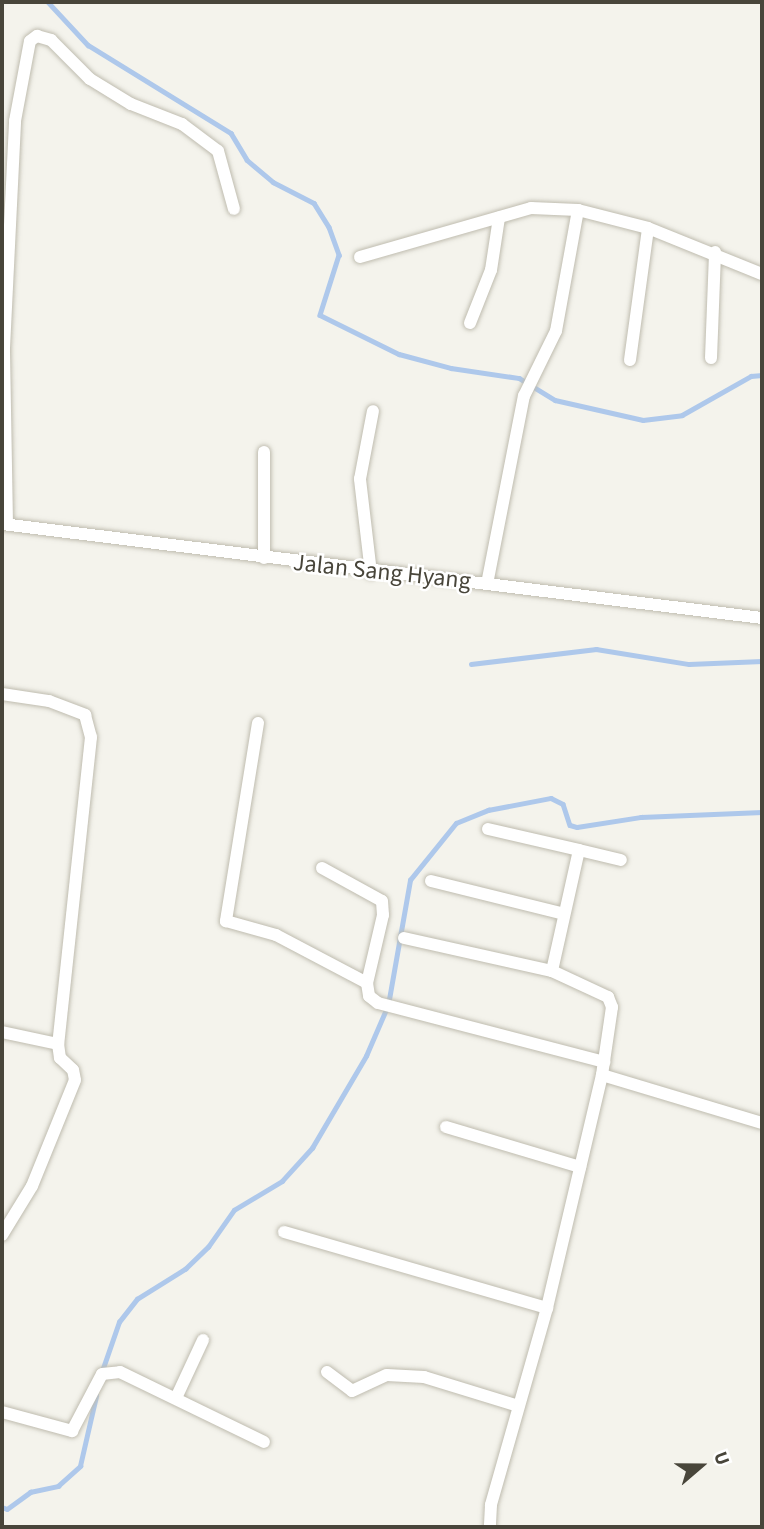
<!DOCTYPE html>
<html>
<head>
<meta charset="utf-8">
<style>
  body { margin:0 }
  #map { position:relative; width:764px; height:1529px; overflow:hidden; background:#f4f3ec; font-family:"Source Sans 3",sans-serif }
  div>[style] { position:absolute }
  .stream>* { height:4.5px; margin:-2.25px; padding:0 2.25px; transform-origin:2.25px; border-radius:2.25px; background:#aec8eb }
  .roads { filter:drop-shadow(0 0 2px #bfbcaf) drop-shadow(0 0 2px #bfbcaf) }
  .minor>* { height:12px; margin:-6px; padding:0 6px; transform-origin:6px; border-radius:6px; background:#fff }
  span { translate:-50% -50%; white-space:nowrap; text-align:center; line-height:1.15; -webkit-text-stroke:5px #fff; paint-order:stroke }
  .street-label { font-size:24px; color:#48453a }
  .frame { position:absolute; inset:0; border:4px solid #48453a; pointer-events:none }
  .north { position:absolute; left:666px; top:1431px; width:70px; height:70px; -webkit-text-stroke:5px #fff; paint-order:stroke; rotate:70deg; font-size:19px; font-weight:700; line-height:28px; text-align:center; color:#48453a }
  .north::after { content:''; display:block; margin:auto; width:24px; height:32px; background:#48453a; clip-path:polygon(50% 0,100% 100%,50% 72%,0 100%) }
</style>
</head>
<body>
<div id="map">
  <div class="stream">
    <i style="left:48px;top:2px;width:59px;rotate:47.1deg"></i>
    <i style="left:88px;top:45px;width:168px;rotate:31.6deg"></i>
    <i style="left:231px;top:133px;width:31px;rotate:59deg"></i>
    <i style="left:247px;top:160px;width:34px;rotate:40deg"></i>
    <i style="left:273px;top:182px;width:46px;rotate:27.1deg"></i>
    <i style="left:314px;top:203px;width:28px;rotate:58deg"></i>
    <i style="left:329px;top:227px;width:30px;rotate:70deg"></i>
    <i style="left:339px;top:255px;width:63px;rotate:107.6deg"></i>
    <i style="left:320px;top:315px;width:88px;rotate:26.3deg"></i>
    <i style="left:399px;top:354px;width:54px;rotate:15.1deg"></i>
    <i style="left:451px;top:368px;width:69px;rotate:8.4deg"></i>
    <i style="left:519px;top:378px;width:42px;rotate:31.4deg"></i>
    <i style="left:555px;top:400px;width:90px;rotate:12.8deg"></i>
    <i style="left:643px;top:420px;width:39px;rotate:-7deg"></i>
    <i style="left:682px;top:415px;width:79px;rotate:-29.5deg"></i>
    <i style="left:751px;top:376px;width:11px;rotate:-5deg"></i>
    <i style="left:471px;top:664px;width:126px;rotate:-6.8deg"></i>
    <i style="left:596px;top:649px;width:94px;rotate:9.2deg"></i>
    <i style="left:689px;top:664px;width:73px;rotate:-2.4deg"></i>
    <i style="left:102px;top:1371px;width:52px;rotate:-70.9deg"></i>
    <i style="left:119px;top:1322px;width:29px;rotate:-52deg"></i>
    <i style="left:137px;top:1299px;width:57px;rotate:-32deg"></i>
    <i style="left:185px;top:1269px;width:32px;rotate:-44deg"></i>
    <i style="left:208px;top:1247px;width:45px;rotate:-54.9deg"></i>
    <i style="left:234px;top:1210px;width:56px;rotate:-31.1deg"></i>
    <i style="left:282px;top:1181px;width:45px;rotate:-47.7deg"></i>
    <i style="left:312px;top:1148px;width:107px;rotate:-59.6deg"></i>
    <i style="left:366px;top:1056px;width:56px;rotate:-66.7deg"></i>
    <i style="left:388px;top:1005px;width:127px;rotate:-80deg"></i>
    <i style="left:410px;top:880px;width:73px;rotate:-51.1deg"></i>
    <i style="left:456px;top:823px;width:35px;rotate:-22deg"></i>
    <i style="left:488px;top:810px;width:64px;rotate:-10.8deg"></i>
    <i style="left:551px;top:798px;width:13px;rotate:27deg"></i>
    <i style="left:563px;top:804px;width:22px;rotate:72deg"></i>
    <i style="left:570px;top:825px;width:7px;rotate:16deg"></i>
    <i style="left:577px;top:827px;width:65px;rotate:-8.9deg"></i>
    <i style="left:641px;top:817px;width:121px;rotate:-2.4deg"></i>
    <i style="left:2px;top:1507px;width:5px;rotate:22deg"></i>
    <i style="left:7px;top:1509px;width:29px;rotate:-36deg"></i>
    <i style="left:30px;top:1492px;width:29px;rotate:-12deg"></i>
    <i style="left:58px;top:1486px;width:30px;rotate:-42deg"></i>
    <i style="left:80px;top:1466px;width:72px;rotate:-77.1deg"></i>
  </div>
  <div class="roads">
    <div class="minor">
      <i style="left:360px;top:257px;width:178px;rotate:-16deg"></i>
      <i style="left:531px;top:208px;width:47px;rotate:2.4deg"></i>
      <i style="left:470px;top:323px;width:57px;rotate:-68.4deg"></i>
      <i style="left:491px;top:270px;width:53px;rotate:-81.3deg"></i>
      <i style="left:711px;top:358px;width:106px;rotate:-87.8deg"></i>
      <i style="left:630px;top:360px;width:133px;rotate:-82.2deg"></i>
      <i style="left:264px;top:452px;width:106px;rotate:90deg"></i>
      <i style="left:2px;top:524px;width:766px;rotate:7.05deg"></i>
      <i style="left:7px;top:524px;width:176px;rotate:-91deg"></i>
      <i style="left:4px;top:348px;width:227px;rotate:-87.2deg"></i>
      <i style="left:15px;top:121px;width:81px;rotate:-79.4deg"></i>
      <i style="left:30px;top:41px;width:9px;rotate:-36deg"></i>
      <i style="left:37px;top:36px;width:15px;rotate:16deg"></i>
      <i style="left:51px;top:40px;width:55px;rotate:45deg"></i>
      <i style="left:90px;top:79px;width:48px;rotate:31.4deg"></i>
      <i style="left:131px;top:104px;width:55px;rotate:21.4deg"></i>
      <i style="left:182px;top:124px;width:45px;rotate:36.9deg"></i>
      <i style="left:218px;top:151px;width:60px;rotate:74.6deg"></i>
      <i style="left:371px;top:573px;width:95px;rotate:-96.7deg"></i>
      <i style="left:360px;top:479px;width:69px;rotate:-79.2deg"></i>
      <i style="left:487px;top:584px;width:192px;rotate:-78.9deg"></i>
      <i style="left:524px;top:396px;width:72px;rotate:-63.8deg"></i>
      <i style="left:556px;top:331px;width:123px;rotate:-79.7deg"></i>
      <i style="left:578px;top:210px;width:72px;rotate:14.4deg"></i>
      <i style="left:648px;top:228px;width:123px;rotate:22deg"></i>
      <i style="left:2px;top:694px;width:48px;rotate:8.5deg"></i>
      <i style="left:49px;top:701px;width:39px;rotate:21deg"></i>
      <i style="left:85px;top:715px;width:23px;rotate:75deg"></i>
      <i style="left:91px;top:737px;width:309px;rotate:96.1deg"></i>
      <i style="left:58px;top:1044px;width:57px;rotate:-167.9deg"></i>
      <i style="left:258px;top:723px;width:201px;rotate:99.2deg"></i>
      <i style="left:226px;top:921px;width:52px;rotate:15.6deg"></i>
      <i style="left:276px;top:935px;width:103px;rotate:27.8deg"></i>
      <i style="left:367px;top:983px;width:13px;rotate:81deg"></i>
      <i style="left:369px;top:996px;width:11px;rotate:38deg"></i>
      <i style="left:378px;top:1003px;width:234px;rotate:14.6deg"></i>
      <i style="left:488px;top:829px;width:93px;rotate:13deg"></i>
      <i style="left:579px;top:850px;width:124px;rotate:102.6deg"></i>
      <i style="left:579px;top:850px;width:43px;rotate:13.4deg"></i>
      <i style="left:322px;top:868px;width:68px;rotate:28.8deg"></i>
      <i style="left:382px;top:901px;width:14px;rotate:86deg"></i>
      <i style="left:383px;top:915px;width:70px;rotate:103.2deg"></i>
      <i style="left:431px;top:881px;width:137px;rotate:13.9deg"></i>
      <i style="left:404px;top:938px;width:152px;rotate:12.6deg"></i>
      <i style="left:552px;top:971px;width:62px;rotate:24.9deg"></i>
      <i style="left:608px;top:997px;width:11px;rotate:68deg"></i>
      <i style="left:612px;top:1007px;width:69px;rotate:98.4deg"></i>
      <i style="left:602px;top:1075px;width:239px;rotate:103.3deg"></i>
      <i style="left:547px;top:1308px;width:205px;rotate:105.9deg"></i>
      <i style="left:491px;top:1505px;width:22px;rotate:93deg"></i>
      <i style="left:602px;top:1075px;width:167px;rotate:16.7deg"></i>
      <i style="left:446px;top:1127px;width:140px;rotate:16.6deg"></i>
      <i style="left:284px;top:1232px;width:274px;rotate:16.1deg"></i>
      <i style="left:2px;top:1235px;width:57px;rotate:-58.5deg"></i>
      <i style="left:32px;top:1186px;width:114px;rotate:-67.9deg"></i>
      <i style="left:75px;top:1080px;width:10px;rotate:-101deg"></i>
      <i style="left:73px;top:1070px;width:18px;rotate:-137deg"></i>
      <i style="left:60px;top:1058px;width:14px;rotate:-98deg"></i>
      <i style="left:327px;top:1372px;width:31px;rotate:37deg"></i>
      <i style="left:352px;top:1391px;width:38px;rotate:-25deg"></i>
      <i style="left:387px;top:1375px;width:37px;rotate:3deg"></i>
      <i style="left:424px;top:1377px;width:98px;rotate:17.1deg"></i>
      <i style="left:176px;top:1398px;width:64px;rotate:-65deg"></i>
      <i style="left:2px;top:1412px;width:73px;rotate:15.2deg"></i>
      <i style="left:72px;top:1431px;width:64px;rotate:-62.2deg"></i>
      <i style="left:102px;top:1374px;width:18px;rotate:-6deg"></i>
      <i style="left:120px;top:1372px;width:160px;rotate:25.9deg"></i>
    </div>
  </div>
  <div class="street-label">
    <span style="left:382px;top:572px;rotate:6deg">Jalan Sang Hyang</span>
  </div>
  <div class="frame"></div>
  <div class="north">U</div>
</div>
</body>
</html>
